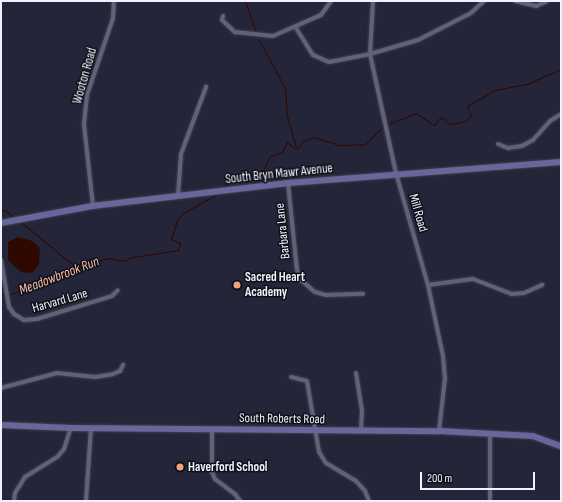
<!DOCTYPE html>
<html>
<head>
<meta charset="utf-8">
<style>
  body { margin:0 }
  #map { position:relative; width:562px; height:502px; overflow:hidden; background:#252539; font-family:"Sofia Sans Condensed",sans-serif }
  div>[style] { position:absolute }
  .water>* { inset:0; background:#2e0900 }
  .stream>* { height:1px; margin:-0.5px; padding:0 0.5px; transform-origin:0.5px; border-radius:0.5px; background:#2e0900 }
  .roads { filter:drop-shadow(0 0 1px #404051) drop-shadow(0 0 1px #404051) }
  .street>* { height:4px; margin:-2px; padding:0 2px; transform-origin:2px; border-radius:2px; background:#616279 }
  .secondary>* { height:5.5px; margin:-2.75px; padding:0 2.75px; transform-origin:2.75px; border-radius:2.75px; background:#68669b }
  .dots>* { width:11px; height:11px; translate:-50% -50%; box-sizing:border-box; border:2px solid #0f0f18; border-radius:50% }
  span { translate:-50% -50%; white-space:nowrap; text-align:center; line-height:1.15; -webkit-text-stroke:3px #0f0f18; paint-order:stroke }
  .street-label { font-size:13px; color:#f1f2ff }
  .poi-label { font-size:13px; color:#f1f2ff; font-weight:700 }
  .left { translate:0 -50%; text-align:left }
  .water-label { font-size:14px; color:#fabfa5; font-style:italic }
  .frame { position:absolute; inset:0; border:2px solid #f1f2ff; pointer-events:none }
  .scale { position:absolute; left:420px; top:472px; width:115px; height:18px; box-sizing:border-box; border:2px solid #f1f2ff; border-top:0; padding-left:5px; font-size:12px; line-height:14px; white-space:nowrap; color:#f1f2ff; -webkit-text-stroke:3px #0f0f18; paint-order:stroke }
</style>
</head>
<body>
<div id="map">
  <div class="water">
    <i style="clip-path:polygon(18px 237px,32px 241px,40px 248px,39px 265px,32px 273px,21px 272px,8px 260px,8px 242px)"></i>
  </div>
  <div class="stream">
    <i style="left:245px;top:1px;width:31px;rotate:71deg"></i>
    <i style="left:259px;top:40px;width:55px;rotate:61.6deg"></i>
    <i style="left:285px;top:88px;width:28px;rotate:86deg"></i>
    <i style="left:287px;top:116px;width:33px;rotate:74deg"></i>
    <i style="left:388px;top:124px;width:30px;rotate:-21deg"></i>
    <i style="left:416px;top:113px;width:22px;rotate:34deg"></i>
    <i style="left:434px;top:125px;width:11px;rotate:-49deg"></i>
    <i style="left:441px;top:117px;width:11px;rotate:38deg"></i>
    <i style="left:450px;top:124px;width:15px;rotate:-11deg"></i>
    <i style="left:465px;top:121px;width:8px;rotate:-40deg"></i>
    <i style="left:471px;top:116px;width:11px;rotate:-112deg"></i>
    <i style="left:467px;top:106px;width:32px;rotate:-30deg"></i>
    <i style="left:495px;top:90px;width:33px;rotate:-11deg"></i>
    <i style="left:527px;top:84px;width:37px;rotate:-24deg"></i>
    <i style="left:297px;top:149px;width:10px;rotate:-53deg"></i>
    <i style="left:303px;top:141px;width:11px;rotate:-22deg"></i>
    <i style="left:313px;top:137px;width:28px;rotate:17deg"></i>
    <i style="left:340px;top:145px;width:25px;rotate:-2deg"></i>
    <i style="left:365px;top:144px;width:28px;rotate:-44deg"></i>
    <i style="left:222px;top:189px;width:6px;rotate:-51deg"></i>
    <i style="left:226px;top:184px;width:40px;rotate:-21deg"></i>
    <i style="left:263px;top:170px;width:16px;rotate:-63deg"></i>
    <i style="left:270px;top:156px;width:13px;rotate:-18deg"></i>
    <i style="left:282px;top:152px;width:11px;rotate:-63deg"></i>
    <i style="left:287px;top:142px;width:11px;rotate:38deg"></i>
    <i style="left:1px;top:210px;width:4px"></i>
    <i style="left:5px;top:210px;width:13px;rotate:39deg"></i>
    <i style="left:22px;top:223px;width:71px;rotate:39.3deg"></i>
    <i style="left:10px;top:294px;width:44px;rotate:-17.2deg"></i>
    <i style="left:52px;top:281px;width:40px;rotate:-26.6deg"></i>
    <i style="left:88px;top:263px;width:22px;rotate:-13deg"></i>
    <i style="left:109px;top:258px;width:14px;rotate:12deg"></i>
    <i style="left:123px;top:261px;width:11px;rotate:-22deg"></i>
    <i style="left:133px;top:257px;width:46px;rotate:-8.8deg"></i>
    <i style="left:178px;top:250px;width:7px;rotate:-74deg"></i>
    <i style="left:180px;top:243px;width:10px;rotate:-156deg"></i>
    <i style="left:171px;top:239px;width:20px;rotate:-72deg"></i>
    <i style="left:177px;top:220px;width:9px;rotate:-49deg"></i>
    <i style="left:183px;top:213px;width:39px;rotate:-29deg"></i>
    <i style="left:1px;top:295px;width:2px"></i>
  </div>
  <div class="roads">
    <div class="street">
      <i style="left:373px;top:1px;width:53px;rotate:93.2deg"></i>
      <i style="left:370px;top:54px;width:122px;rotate:77.7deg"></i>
      <i style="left:396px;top:173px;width:116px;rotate:74.1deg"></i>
      <i style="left:428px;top:285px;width:73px;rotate:78.1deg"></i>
      <i style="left:443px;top:356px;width:22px;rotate:85deg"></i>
      <i style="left:445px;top:378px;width:53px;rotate:96.5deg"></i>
      <i style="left:515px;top:1px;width:22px;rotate:13deg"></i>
      <i style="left:536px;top:6px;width:12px;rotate:-24deg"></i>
      <i style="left:223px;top:16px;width:4px;rotate:104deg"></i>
      <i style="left:222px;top:20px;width:18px;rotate:43deg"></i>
      <i style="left:235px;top:32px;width:38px;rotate:6deg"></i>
      <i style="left:273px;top:36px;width:52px;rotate:-23.6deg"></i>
      <i style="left:321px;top:15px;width:17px;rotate:-54deg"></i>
      <i style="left:296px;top:28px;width:32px;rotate:58deg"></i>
      <i style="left:313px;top:55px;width:17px;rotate:24deg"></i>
      <i style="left:329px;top:62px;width:42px;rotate:-11deg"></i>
      <i style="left:370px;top:54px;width:50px;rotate:-16.3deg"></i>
      <i style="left:418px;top:40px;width:59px;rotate:-27deg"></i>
      <i style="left:471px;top:13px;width:18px;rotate:-43deg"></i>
      <i style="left:498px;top:144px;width:11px;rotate:22deg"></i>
      <i style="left:508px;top:148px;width:14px;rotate:-8deg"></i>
      <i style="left:522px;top:146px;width:13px;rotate:-29deg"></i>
      <i style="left:533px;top:140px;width:25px;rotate:-48deg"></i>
      <i style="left:550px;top:121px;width:13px;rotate:-32deg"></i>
      <i style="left:288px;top:183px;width:87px;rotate:84.1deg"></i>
      <i style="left:297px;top:270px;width:11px;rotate:68deg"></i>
      <i style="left:301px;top:280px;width:18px;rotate:41deg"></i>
      <i style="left:315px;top:292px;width:11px;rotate:15deg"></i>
      <i style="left:326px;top:295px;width:37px;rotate:-2deg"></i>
      <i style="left:178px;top:196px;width:42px;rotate:-85.9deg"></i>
      <i style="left:181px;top:154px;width:72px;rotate:-69.5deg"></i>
      <i style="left:93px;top:206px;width:82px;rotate:-96.3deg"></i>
      <i style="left:84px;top:124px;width:29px;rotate:-84deg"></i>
      <i style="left:87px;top:95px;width:81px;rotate:-71.3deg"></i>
      <i style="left:113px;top:18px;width:17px;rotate:-87deg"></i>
      <i style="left:1px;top:260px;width:48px;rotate:80.3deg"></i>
      <i style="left:9px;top:307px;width:9px;rotate:54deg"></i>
      <i style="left:14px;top:314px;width:12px;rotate:31deg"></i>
      <i style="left:24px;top:320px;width:13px;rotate:-4deg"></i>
      <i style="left:37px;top:319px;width:78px;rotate:-17deg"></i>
      <i style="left:112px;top:296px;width:8px;rotate:-45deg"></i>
      <i style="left:428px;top:285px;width:45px;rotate:-7.6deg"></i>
      <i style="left:473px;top:279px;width:42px;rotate:21deg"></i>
      <i style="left:512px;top:294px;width:12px;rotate:-5deg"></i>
      <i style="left:524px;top:293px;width:20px;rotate:-24deg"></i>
      <i style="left:356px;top:373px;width:37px;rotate:81deg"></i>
      <i style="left:362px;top:410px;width:20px;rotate:93deg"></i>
      <i style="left:291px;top:377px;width:16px;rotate:14deg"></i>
      <i style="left:307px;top:381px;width:72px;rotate:80.4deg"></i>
      <i style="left:319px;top:452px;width:13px;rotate:58deg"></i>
      <i style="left:326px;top:463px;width:35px;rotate:31deg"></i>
      <i style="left:356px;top:481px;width:13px;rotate:48deg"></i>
      <i style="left:365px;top:491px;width:11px;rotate:68deg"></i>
      <i style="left:1px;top:388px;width:58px;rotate:-15deg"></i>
      <i style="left:57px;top:373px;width:38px;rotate:6deg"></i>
      <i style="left:95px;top:377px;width:18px;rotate:-9deg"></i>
      <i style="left:113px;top:374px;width:8px;rotate:-23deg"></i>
      <i style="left:120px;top:371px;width:7px;rotate:-63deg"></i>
      <i style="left:212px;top:429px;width:43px;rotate:90deg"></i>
      <i style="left:212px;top:472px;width:8px;rotate:67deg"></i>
      <i style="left:215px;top:479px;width:25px;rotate:37deg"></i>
      <i style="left:235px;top:494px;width:9px;rotate:54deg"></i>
      <i style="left:14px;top:501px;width:8px;rotate:-83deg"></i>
      <i style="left:15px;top:493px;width:19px;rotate:-58deg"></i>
      <i style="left:25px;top:477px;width:39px;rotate:-32deg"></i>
      <i style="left:58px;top:456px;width:9px;rotate:-49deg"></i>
      <i style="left:64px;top:449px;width:22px;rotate:-72deg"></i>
      <i style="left:86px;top:501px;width:73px;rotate:-86.1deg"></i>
      <i style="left:490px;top:501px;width:65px;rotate:-90deg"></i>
    </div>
    <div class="secondary">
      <i style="left:1px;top:223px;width:94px;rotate:-10.5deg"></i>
      <i style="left:93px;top:206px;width:196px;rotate:-6.7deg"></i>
      <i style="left:288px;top:183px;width:274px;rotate:-4.4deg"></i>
      <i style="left:1px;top:425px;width:70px;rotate:2.5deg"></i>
      <i style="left:71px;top:428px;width:368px;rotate:0.5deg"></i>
      <i style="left:439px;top:431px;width:94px;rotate:3deg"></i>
      <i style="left:533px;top:436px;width:30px;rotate:20deg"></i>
    </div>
  </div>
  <div class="dots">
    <i style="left:237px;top:285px;background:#f1a17c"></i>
    <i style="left:180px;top:467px;background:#f1a17c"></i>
  </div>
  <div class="street-label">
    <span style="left:85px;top:76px;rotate:-74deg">Wooton Road</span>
    <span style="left:279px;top:174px;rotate:-6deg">South Bryn Mawr Avenue</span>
    <span style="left:418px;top:213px;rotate:74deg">Mill Road</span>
    <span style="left:283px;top:231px;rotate:-96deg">Barbara Lane</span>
    <span style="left:60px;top:301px;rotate:-16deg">Harvard Lane</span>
    <span style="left:282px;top:419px;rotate:1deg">South Roberts Road</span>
  </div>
  <div class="poi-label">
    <span class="left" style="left:245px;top:285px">Sacred Heart<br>Academy</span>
    <span class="left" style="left:188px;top:467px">Haverford School</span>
  </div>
  <div class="water-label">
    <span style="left:59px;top:276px;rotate:-21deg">Meadowbrook Run</span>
  </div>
  <div class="frame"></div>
  <div class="scale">200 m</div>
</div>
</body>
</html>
